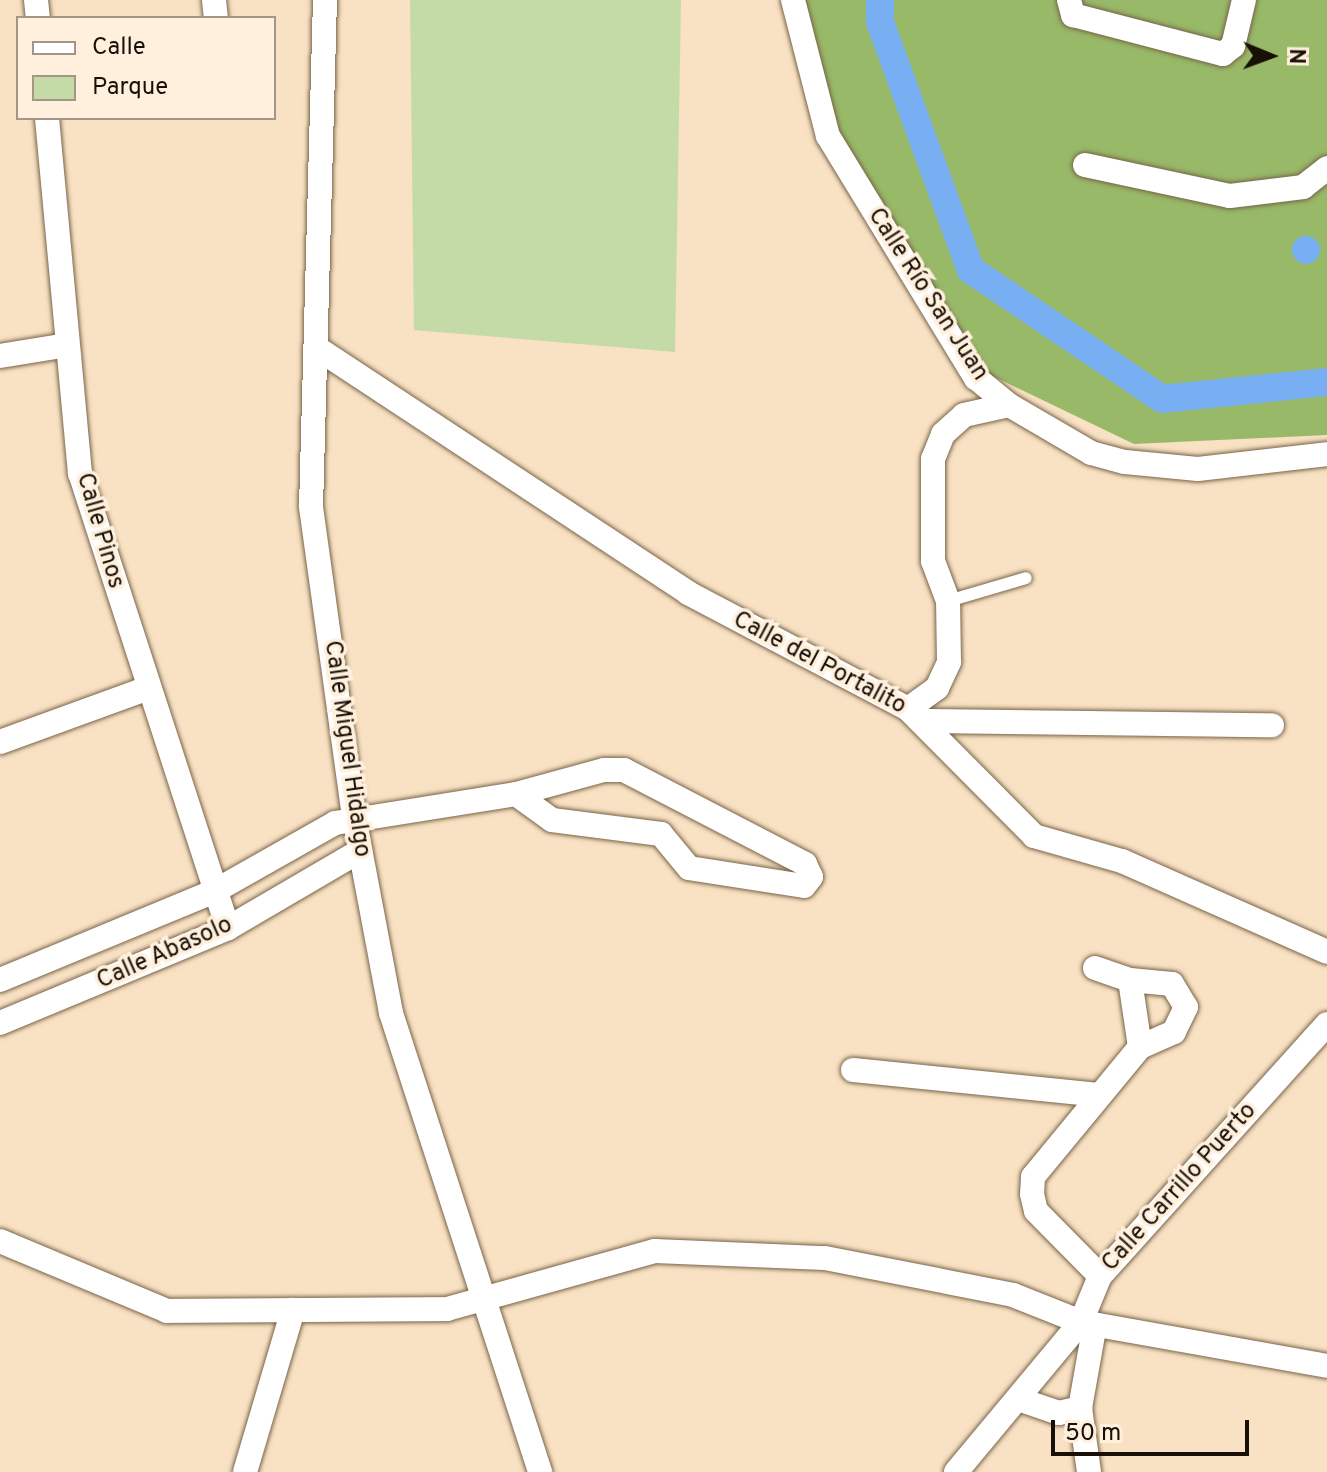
<!DOCTYPE html>
<html>
<head>
<meta charset="utf-8">
<style>
  body { margin:0 }
  #map { position:relative; width:1327px; height:1472px; overflow:hidden; background:#f9e1c3; font-family:Overpass,sans-serif }
  div>[style] { position:absolute }
  .green>* { inset:0; background:#c4dba7 }
  .forest>* { inset:0; background:#97b968 }
  .water>* { inset:0; background:#78aef2 }
  .round { border-radius:50% }
  .canal>* { height:28px; margin:-14px; padding:0 14px; transform-origin:14px; border-radius:14px; background:#78aef2 }
  .roads { filter:drop-shadow(0 0 2px #796449) drop-shadow(0 0 2px #796449) }
  .service>* { height:12px; margin:-6px; padding:0 6px; transform-origin:6px; border-radius:6px; background:#fff }
  .minor>* { height:24px; margin:-12px; padding:0 12px; transform-origin:12px; border-radius:12px; background:#fff }
  span { translate:-50% -50%; white-space:nowrap; text-align:center; line-height:1.15; -webkit-text-stroke:7px #fff0de; paint-order:stroke }
  .street-label { font-size:24px; color:#181006 }
  .legend { position:absolute; left:16px; top:16px; width:260px; height:104px; box-sizing:border-box; background:#fff0de; border:2px solid #a39688; margin:0; padding:10px 14px; list-style:none; font-size:24px; color:#181006 }
  .legend li { display:flex; align-items:center; gap:16px; height:40px }
  .legend b { width:40px; border:2px solid #a39688 }
  .north { position:absolute; left:1231px; top:16px; width:80px; height:80px; -webkit-text-stroke:6px #fff0de; paint-order:stroke; rotate:91deg; font-size:22px; font-weight:700; line-height:32px; text-align:center; color:#181006 }
  .north::after { content:''; display:block; margin:auto; width:28px; height:36px; background:#181006; clip-path:polygon(50% 0,100% 100%,50% 72%,0 100%) }
  .scale { position:absolute; left:1051px; top:1420px; width:198px; height:36px; box-sizing:border-box; border:4px solid #181006; border-top:0; padding-left:10px; font-size:24px; line-height:28px; white-space:nowrap; color:#181006; -webkit-text-stroke:6px #fff0de; paint-order:stroke }
</style>
</head>
<body>
<div id="map">
  <div class="green">
    <i style="clip-path:polygon(410px 0,681px 0,675px 352px,414px 330px)"></i>
  </div>
  <div class="forest">
    <i style="clip-path:polygon(803px 0,1327px 0,1327px 435px,1134px 444px,982px 371px,840px 136px)"></i>
  </div>
  <div class="water">
    <i class="round" style="left:1292px;top:236px;width:28px;height:28px"></i>
  </div>
  <div class="canal">
    <i style="left:880px;top:0;width:22px;rotate:90deg"></i>
    <i style="left:880px;top:22px;width:264px;rotate:69.9deg"></i>
    <i style="left:971px;top:270px;width:230px;rotate:34deg"></i>
    <i style="left:1162px;top:399px;width:166px;rotate:-5.9deg"></i>
  </div>
  <div class="roads">
    <div class="service">
      <i style="left:948px;top:601px;width:81px;rotate:-16.4deg"></i>
    </div>
    <div class="minor">
      <i style="left:36px;top:0;width:18px;rotate:84deg"></i>
      <i style="left:214px;top:0;width:18px;rotate:84deg"></i>
      <i style="left:325px;top:0;width:507px;rotate:91.58deg"></i>
      <i style="left:311px;top:507px;width:313px;rotate:82.1deg"></i>
      <i style="left:354px;top:817px;width:199px;rotate:79.3deg"></i>
      <i style="left:391px;top:1013px;width:483px;rotate:72deg"></i>
      <i style="left:793px;top:0;width:140px;rotate:75.6deg"></i>
      <i style="left:828px;top:136px;width:284px;rotate:58.6deg"></i>
      <i style="left:976px;top:378px;width:43px;rotate:39.3deg"></i>
      <i style="left:1009px;top:405px;width:95px;rotate:30.3deg"></i>
      <i style="left:1091px;top:453px;width:35px;rotate:15deg"></i>
      <i style="left:1125px;top:462px;width:73px;rotate:5.5deg"></i>
      <i style="left:1198px;top:469px;width:130px;rotate:-6.6deg"></i>
      <i style="left:1069px;top:0;width:16px;rotate:75deg"></i>
      <i style="left:1073px;top:15px;width:155px;rotate:14.6deg"></i>
      <i style="left:1223px;top:54px;width:13px;rotate:-39deg"></i>
      <i style="left:1233px;top:46px;width:47px;rotate:-76.6deg"></i>
      <i style="left:47px;top:118px;width:357px;rotate:84.7deg"></i>
      <i style="left:80px;top:473px;width:478px;rotate:72deg"></i>
      <i style="left:1085px;top:165px;width:148px;rotate:12.1deg"></i>
      <i style="left:1230px;top:196px;width:74px;rotate:-7deg"></i>
      <i style="left:1303px;top:187px;width:31px;rotate:-38deg"></i>
      <i style="left:317px;top:348px;width:445px;rotate:33.4deg"></i>
      <i style="left:688px;top:593px;width:249px;rotate:27.8deg"></i>
      <i style="left:908px;top:709px;width:179px;rotate:45.2deg"></i>
      <i style="left:1034px;top:836px;width:91px;rotate:15.9deg"></i>
      <i style="left:1122px;top:861px;width:224px;rotate:23.9deg"></i>
      <i style="left:0;top:356px;width:68px;rotate:-9.3deg"></i>
      <i style="left:908px;top:709px;width:36px;rotate:-36deg"></i>
      <i style="left:937px;top:688px;width:29px;rotate:-65deg"></i>
      <i style="left:949px;top:662px;width:61px;rotate:-90.9deg"></i>
      <i style="left:948px;top:601px;width:43px;rotate:-110.6deg"></i>
      <i style="left:933px;top:561px;width:102px;rotate:-90deg"></i>
      <i style="left:933px;top:459px;width:27px;rotate:-68deg"></i>
      <i style="left:943px;top:434px;width:28px;rotate:-42deg"></i>
      <i style="left:964px;top:415px;width:46px;rotate:-12.5deg"></i>
      <i style="left:922px;top:721px;width:350px;rotate:0.7deg"></i>
      <i style="left:0;top:742px;width:155px;rotate:-20deg"></i>
      <i style="left:1095px;top:968px;width:37px;rotate:19deg"></i>
      <i style="left:1130px;top:980px;width:68px;rotate:81.5deg"></i>
      <i style="left:1140px;top:1047px;width:168px;rotate:129.5deg"></i>
      <i style="left:1033px;top:1177px;width:17px;rotate:93deg"></i>
      <i style="left:1032px;top:1194px;width:17px;rotate:77deg"></i>
      <i style="left:1036px;top:1211px;width:91px;rotate:45.4deg"></i>
      <i style="left:0;top:980px;width:233px;rotate:-22.5deg"></i>
      <i style="left:215px;top:891px;width:138px;rotate:-29.5deg"></i>
      <i style="left:335px;top:823px;width:183px;rotate:-9.1deg"></i>
      <i style="left:516px;top:794px;width:91px;rotate:-15.3deg"></i>
      <i style="left:604px;top:770px;width:20px"></i>
      <i style="left:624px;top:770px;width:204px;rotate:27.4deg"></i>
      <i style="left:805px;top:864px;width:14px;rotate:65deg"></i>
      <i style="left:811px;top:877px;width:11px;rotate:128deg"></i>
      <i style="left:804px;top:886px;width:116px;rotate:-171.1deg"></i>
      <i style="left:689px;top:868px;width:44px;rotate:-129.5deg"></i>
      <i style="left:661px;top:834px;width:110px;rotate:-172.7deg"></i>
      <i style="left:552px;top:820px;width:44px;rotate:-144.2deg"></i>
      <i style="left:1130px;top:980px;width:42px;rotate:5.4deg"></i>
      <i style="left:1172px;top:984px;width:27px;rotate:59deg"></i>
      <i style="left:1186px;top:1007px;width:28px;rotate:116deg"></i>
      <i style="left:1174px;top:1032px;width:37px;rotate:156deg"></i>
      <i style="left:0;top:1023px;width:247px;rotate:-22.6deg"></i>
      <i style="left:228px;top:928px;width:153px;rotate:-30.3deg"></i>
      <i style="left:853px;top:1070px;width:247px;rotate:5.8deg"></i>
      <i style="left:0;top:1241px;width:181px;rotate:22.7deg"></i>
      <i style="left:167px;top:1311px;width:280px;rotate:-0.4deg"></i>
      <i style="left:447px;top:1309px;width:216px;rotate:-15.6deg"></i>
      <i style="left:655px;top:1251px;width:170px;rotate:2.4deg"></i>
      <i style="left:825px;top:1258px;width:192px;rotate:11.1deg"></i>
      <i style="left:1013px;top:1295px;width:73px;rotate:21.7deg"></i>
      <i style="left:1081px;top:1322px;width:250px;rotate:10.1deg"></i>
      <i style="left:1018px;top:1399px;width:43px;rotate:18.9deg"></i>
      <i style="left:1059px;top:1413px;width:22px;rotate:-13deg"></i>
      <i style="left:245px;top:1472px;width:169px;rotate:-73.5deg"></i>
      <i style="left:956px;top:1472px;width:195px;rotate:-50.2deg"></i>
      <i style="left:1081px;top:1322px;width:50px;rotate:-67.6deg"></i>
      <i style="left:1100px;top:1276px;width:339px;rotate:-48deg"></i>
      <i style="left:1089px;top:1472px;width:65px;rotate:-98deg"></i>
      <i style="left:1080px;top:1408px;width:85px;rotate:-79.9deg"></i>
    </div>
  </div>
  <div class="street-label">
    <span style="left:927px;top:295px;rotate:57deg">Calle Río San Juan</span>
    <span style="left:99px;top:531px;rotate:74deg">Calle Pinos</span>
    <span style="left:819px;top:664px;rotate:28deg">Calle del Portalito</span>
    <span style="left:346px;top:749px;rotate:82deg">Calle Miguel Hidalgo</span>
    <span style="left:165px;top:954px;rotate:-24deg">Calle Abasolo</span>
    <span style="left:1180px;top:1188px;rotate:-48deg">Calle Carrillo Puerto</span>
  </div>
  <ul class="legend">
  <li><b style="height:10px;background:#fff"></b>Calle</li>
  <li><b style="height:22px;background:#c4dba7"></b>Parque</li>
  </ul>
  <div class="north">N</div>
  <div class="scale">50 m</div>
</div>
</body>
</html>
